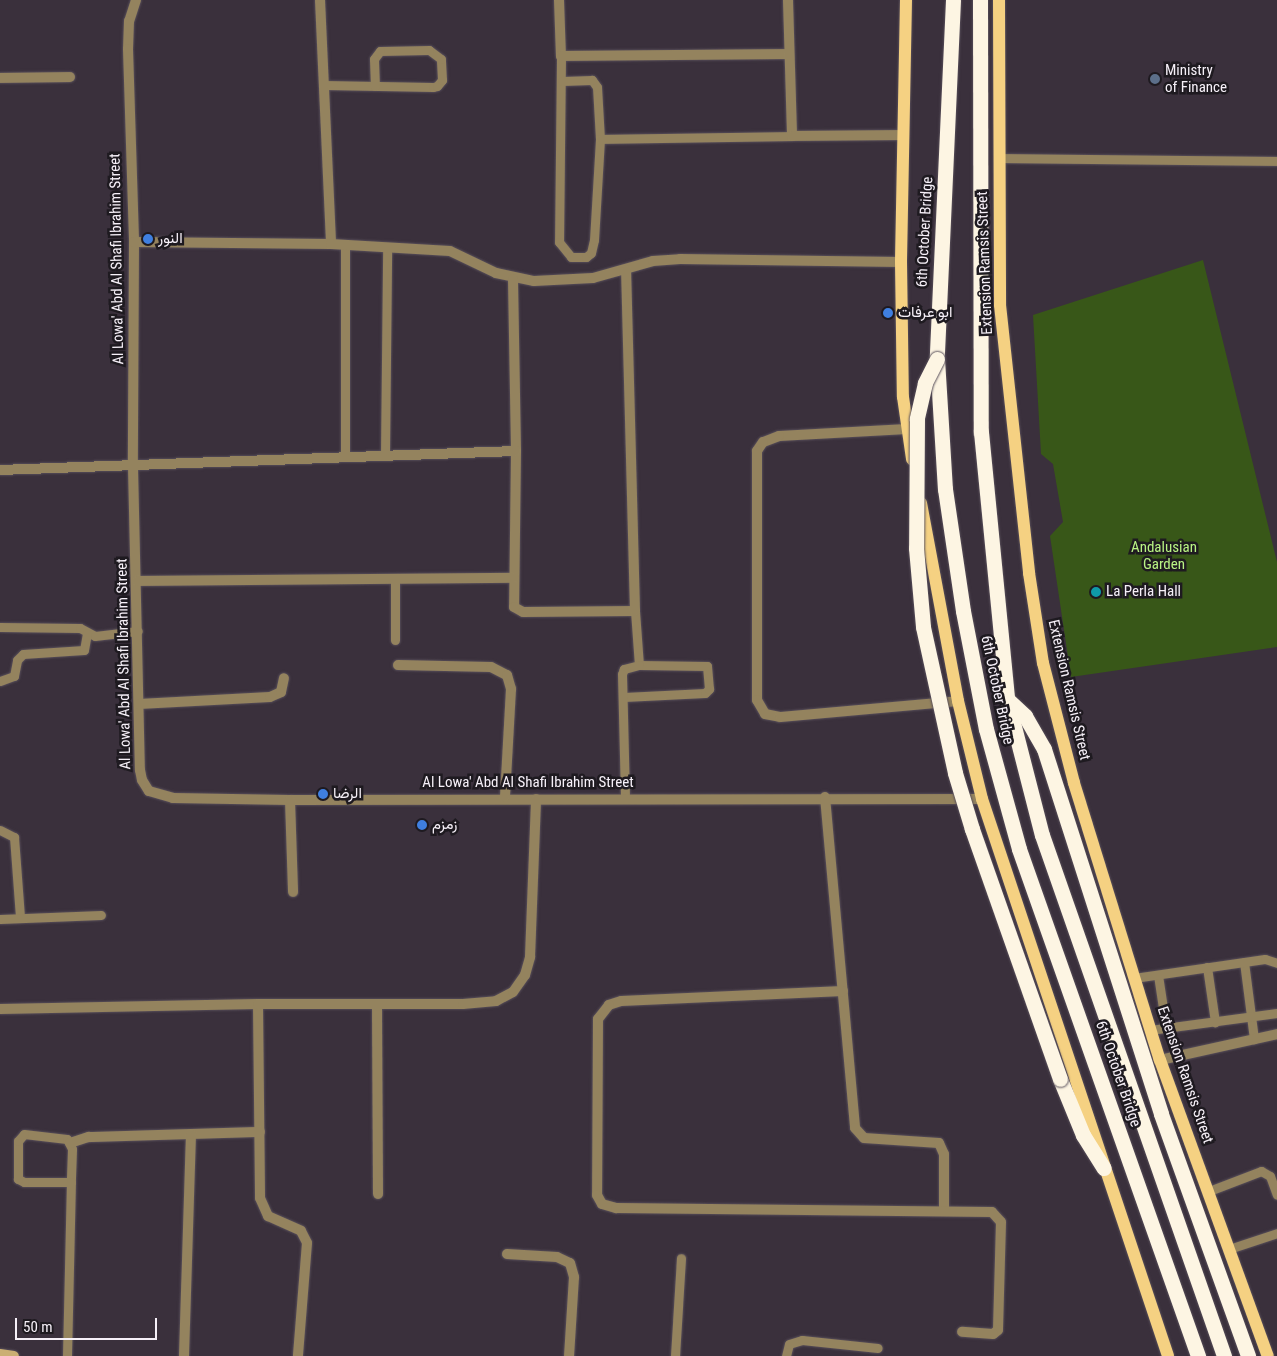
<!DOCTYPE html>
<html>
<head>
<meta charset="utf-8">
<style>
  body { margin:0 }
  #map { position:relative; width:1277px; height:1356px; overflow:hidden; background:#3a303c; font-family:"Roboto Condensed",Vazirmatn,sans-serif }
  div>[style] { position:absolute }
  .green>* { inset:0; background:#385718 }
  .roads { filter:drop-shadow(0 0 1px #584f5a) drop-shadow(0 0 1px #584f5a) }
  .service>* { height:9px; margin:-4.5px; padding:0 4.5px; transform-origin:4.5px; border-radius:4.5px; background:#94835e }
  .minor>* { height:10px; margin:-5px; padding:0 5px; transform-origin:5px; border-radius:5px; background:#94835e }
  .secondary>* { height:10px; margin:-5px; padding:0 5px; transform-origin:5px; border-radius:5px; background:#cbaf73 }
  .primary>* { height:12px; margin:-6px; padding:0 6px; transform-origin:6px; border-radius:6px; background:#f5d182 }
  .motorway>* { height:15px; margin:-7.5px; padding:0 7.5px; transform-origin:7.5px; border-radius:7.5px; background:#fdf5e3 }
  .bridges { filter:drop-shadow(0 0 1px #584f5a) drop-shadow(0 0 1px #584f5a) }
  .motorway-bridge>* { height:15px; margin:-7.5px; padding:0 7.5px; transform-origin:7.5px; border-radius:7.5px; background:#fdf5e3 }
  .dots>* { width:14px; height:14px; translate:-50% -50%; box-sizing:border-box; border:2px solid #1e1a20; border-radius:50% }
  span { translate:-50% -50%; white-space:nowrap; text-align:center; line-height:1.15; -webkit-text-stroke:5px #1e1a20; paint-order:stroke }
  .poi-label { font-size:15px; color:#f6f0f8 }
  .left { translate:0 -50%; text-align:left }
  .street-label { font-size:15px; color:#f6f0f8 }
  .park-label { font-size:15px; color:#b8f383 }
  .scale { position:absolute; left:15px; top:1318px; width:142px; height:22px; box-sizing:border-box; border:2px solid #f6f0f8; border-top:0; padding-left:6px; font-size:15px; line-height:18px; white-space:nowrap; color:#f6f0f8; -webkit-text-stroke:4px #1e1a20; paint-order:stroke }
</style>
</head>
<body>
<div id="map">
  <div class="green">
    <i style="clip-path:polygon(1203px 260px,1277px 562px,1277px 647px,1071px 677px,1050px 536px,1063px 522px,1053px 464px,1041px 454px,1033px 315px)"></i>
  </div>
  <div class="roads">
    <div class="service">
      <i style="left:561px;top:56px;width:186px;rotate:90.6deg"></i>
      <i style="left:559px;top:242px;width:19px;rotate:51deg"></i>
      <i style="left:571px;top:257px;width:15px"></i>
      <i style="left:586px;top:257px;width:6px;rotate:-39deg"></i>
      <i style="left:591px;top:253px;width:13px;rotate:-77deg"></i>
      <i style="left:594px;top:240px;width:101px;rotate:-86.6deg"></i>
      <i style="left:600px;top:139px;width:52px;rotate:-93.3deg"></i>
      <i style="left:597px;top:87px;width:9px;rotate:-126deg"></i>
      <i style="left:592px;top:80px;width:30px;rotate:178deg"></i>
      <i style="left:324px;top:85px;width:109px;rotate:1.1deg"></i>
      <i style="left:433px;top:87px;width:4px;rotate:-14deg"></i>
      <i style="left:437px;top:86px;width:8px;rotate:-50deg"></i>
      <i style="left:442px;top:80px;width:21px;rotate:-93deg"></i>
      <i style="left:441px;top:59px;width:15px;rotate:-143deg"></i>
      <i style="left:429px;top:50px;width:49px;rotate:178.8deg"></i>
      <i style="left:380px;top:51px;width:10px;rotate:127deg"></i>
      <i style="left:374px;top:59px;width:27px;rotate:88deg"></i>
      <i style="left:600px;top:139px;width:192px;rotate:-0.9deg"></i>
      <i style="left:999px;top:158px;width:278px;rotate:0.6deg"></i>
      <i style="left:345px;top:245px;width:211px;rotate:90deg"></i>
      <i style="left:385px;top:456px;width:208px;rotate:-89.4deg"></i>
      <i style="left:635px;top:611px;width:54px;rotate:85.8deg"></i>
      <i style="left:0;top:627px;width:80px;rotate:0.7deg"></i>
      <i style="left:80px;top:628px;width:17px;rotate:28deg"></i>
      <i style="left:95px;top:636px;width:43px;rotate:-6.6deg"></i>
      <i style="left:395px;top:640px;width:61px;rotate:-90deg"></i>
      <i style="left:0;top:681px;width:15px;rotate:-20deg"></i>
      <i style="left:14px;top:676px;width:16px;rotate:-79deg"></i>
      <i style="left:17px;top:660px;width:8px;rotate:-45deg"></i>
      <i style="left:23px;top:654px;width:61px;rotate:-3.8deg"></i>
      <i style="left:84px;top:650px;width:17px;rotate:-80deg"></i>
      <i style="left:624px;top:697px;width:81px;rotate:-2.8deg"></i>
      <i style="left:705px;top:693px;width:6px;rotate:-45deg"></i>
      <i style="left:709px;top:689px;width:23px;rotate:-95deg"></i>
      <i style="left:707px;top:666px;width:68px;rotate:-179.2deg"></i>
      <i style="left:639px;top:665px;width:16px;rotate:165deg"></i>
      <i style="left:624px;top:669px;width:5px;rotate:112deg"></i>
      <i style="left:622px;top:674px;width:124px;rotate:88.6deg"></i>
      <i style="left:0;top:830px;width:16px;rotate:27deg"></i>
      <i style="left:14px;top:837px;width:80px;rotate:85.7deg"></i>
      <i style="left:0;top:919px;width:101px;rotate:-2.3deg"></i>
      <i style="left:1244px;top:962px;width:78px;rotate:82.6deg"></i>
      <i style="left:1207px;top:967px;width:56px;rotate:81.7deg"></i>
      <i style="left:1158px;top:975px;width:54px;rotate:81.4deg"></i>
      <i style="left:1134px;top:978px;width:132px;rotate:-8.3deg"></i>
      <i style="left:1265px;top:959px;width:13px;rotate:18deg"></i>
      <i style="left:1150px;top:1030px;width:128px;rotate:-7.6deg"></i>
      <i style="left:24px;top:1134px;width:43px;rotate:6.6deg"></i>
      <i style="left:67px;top:1139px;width:11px;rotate:63deg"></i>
      <i style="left:72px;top:1149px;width:33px;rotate:92deg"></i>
      <i style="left:71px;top:1182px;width:47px;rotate:180deg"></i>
      <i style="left:24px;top:1182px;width:7px;rotate:-153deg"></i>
      <i style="left:18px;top:1179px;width:38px;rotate:-90deg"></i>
      <i style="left:18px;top:1141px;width:9px;rotate:-49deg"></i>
      <i style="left:1209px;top:1191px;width:56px;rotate:-21deg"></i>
      <i style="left:1261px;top:1171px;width:10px;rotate:29deg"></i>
      <i style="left:1270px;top:1176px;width:20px;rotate:70deg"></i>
      <i style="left:1229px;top:1249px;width:51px;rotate:-18.4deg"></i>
      <i style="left:67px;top:1356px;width:174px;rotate:-88.7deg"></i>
      <i style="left:675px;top:1356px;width:98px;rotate:-86.5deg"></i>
      <i style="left:786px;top:1356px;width:12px;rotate:-76deg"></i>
      <i style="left:789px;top:1344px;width:14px;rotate:-17deg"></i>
      <i style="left:802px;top:1340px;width:76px;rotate:6deg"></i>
    </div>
    <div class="minor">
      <i style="left:136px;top:0;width:22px;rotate:108deg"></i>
      <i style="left:129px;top:21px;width:28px;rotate:92deg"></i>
      <i style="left:128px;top:49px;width:193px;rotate:88.2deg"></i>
      <i style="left:134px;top:242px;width:225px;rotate:90.3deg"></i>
      <i style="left:133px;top:467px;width:303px;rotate:88.7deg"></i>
      <i style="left:140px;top:770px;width:10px;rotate:79deg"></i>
      <i style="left:142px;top:780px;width:13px;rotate:58deg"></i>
      <i style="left:149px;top:791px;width:25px;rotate:16deg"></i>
      <i style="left:173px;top:798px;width:117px;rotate:1deg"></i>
      <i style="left:290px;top:800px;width:692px;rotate:-0.08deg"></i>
      <i style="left:320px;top:0;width:244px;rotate:87.4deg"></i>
      <i style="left:559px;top:0;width:56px;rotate:88deg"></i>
      <i style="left:561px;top:56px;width:227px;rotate:-0.5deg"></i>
      <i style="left:788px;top:0;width:136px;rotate:88.3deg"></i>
      <i style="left:792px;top:136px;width:111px;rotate:-0.5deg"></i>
      <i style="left:0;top:78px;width:70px;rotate:-0.8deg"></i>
      <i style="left:134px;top:242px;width:197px;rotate:0.6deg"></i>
      <i style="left:331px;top:244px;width:119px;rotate:3.4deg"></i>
      <i style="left:450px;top:251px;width:51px;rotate:25.6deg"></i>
      <i style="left:496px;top:273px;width:39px;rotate:12deg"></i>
      <i style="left:534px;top:281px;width:59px;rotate:-2.9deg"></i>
      <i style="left:593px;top:278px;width:62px;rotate:-15.8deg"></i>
      <i style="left:653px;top:261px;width:27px;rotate:-4deg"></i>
      <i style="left:680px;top:259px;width:221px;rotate:0.8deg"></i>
      <i style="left:513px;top:279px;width:172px;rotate:89deg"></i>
      <i style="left:516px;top:451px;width:156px;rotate:90.7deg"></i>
      <i style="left:514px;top:607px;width:10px;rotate:29deg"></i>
      <i style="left:523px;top:612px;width:112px;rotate:-0.5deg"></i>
      <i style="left:635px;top:611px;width:341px;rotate:-91.5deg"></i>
      <i style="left:907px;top:429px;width:128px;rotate:176.9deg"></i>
      <i style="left:779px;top:436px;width:17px;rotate:159deg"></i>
      <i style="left:763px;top:442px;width:11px;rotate:124deg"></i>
      <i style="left:757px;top:451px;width:249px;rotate:90deg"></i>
      <i style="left:757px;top:700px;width:16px;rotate:60deg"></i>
      <i style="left:765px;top:714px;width:15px;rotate:11deg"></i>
      <i style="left:780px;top:717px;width:179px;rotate:-5.1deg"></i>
      <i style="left:0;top:470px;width:516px;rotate:-2.11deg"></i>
      <i style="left:137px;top:581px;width:377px;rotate:-0.5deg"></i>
      <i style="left:398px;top:665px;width:93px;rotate:1.2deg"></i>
      <i style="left:491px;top:667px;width:18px;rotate:27deg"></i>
      <i style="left:507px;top:675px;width:15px;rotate:74deg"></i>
      <i style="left:511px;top:689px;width:108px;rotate:93.2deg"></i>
      <i style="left:139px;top:704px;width:131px;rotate:-3.1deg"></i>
      <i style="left:270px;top:697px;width:12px;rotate:-24deg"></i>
      <i style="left:281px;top:692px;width:14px;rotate:-78deg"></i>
      <i style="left:825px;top:797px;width:332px;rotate:84.8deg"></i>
      <i style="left:855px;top:1128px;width:13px;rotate:48deg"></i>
      <i style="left:864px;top:1138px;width:75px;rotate:3.8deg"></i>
      <i style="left:939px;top:1143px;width:12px;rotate:66deg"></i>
      <i style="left:944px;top:1154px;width:57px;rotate:90deg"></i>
      <i style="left:290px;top:800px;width:92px;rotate:88.1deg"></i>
      <i style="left:843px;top:991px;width:222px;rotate:177.4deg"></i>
      <i style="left:621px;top:1001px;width:13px;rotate:162deg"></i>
      <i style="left:609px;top:1005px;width:18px;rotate:128deg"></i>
      <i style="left:598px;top:1019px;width:176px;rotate:90.3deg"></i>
      <i style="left:597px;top:1195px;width:10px;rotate:61deg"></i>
      <i style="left:602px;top:1204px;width:15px;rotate:16deg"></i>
      <i style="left:616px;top:1208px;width:376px;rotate:0.6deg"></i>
      <i style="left:992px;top:1212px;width:13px;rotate:48deg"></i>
      <i style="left:1001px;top:1222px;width:108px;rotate:91.6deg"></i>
      <i style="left:998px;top:1330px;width:6px;rotate:141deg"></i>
      <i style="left:993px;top:1334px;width:31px;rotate:-176deg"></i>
      <i style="left:258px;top:1004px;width:194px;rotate:89.4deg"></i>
      <i style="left:260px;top:1198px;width:20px;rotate:66deg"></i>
      <i style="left:268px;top:1216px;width:36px;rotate:24deg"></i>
      <i style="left:301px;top:1231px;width:13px;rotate:63deg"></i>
      <i style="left:307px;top:1243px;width:113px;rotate:94.6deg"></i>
      <i style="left:377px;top:1004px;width:190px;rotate:89.7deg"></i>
      <i style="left:0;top:1009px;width:258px;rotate:-1.1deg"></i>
      <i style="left:258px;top:1004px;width:205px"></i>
      <i style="left:463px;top:1004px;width:33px;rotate:-5deg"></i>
      <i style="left:496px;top:1001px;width:19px;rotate:-28deg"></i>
      <i style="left:513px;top:992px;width:21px;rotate:-55deg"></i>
      <i style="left:525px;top:975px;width:19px;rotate:-74deg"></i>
      <i style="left:530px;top:957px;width:158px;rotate:-87.8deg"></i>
      <i style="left:1160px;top:1060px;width:120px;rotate:-12.5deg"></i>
      <i style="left:70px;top:1143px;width:20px;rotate:-18deg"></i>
      <i style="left:89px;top:1137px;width:171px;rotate:-1.7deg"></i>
      <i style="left:507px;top:1254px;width:50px;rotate:3.4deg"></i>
      <i style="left:557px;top:1257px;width:14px;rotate:25deg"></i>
      <i style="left:570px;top:1263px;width:15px;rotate:74deg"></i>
      <i style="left:574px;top:1277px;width:79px;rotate:93.6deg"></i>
      <i style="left:184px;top:1356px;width:222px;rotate:-88.2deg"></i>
    </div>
    <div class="secondary">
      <i style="left:0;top:1354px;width:14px;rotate:8deg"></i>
    </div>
    <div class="primary">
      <i style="left:906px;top:0;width:262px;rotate:91.1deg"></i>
      <i style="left:901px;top:262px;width:135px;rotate:89.2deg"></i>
      <i style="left:903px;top:397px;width:63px;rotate:81.7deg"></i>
      <i style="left:999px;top:0;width:305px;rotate:89.8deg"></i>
      <i style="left:1000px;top:305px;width:270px;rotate:83.8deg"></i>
      <i style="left:1029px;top:573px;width:91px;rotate:81.2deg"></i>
      <i style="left:1043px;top:663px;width:124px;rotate:75.5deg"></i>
      <i style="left:1074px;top:783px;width:290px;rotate:72.8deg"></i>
      <i style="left:1160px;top:1060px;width:315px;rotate:70deg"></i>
      <i style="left:921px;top:503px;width:201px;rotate:79.4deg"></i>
      <i style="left:958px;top:701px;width:101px;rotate:76.2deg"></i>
      <i style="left:982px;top:799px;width:587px;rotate:71.53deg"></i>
    </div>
    <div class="motorway">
      <i style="left:953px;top:0;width:359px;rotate:92.6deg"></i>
      <i style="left:937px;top:359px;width:130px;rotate:86.5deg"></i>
      <i style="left:945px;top:489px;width:123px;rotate:81.6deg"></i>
      <i style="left:963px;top:611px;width:120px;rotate:79deg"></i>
      <i style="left:986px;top:729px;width:124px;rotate:74.6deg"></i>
      <i style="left:1019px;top:849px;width:538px;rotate:70.55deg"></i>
      <i style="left:980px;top:0;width:432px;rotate:89.9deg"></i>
      <i style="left:981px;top:432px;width:268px;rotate:84.4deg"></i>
      <i style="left:1007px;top:699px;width:140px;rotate:75.6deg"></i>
      <i style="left:1042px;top:835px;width:552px;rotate:70.74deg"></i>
      <i style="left:1007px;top:699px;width:25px;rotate:43deg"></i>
      <i style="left:1025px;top:716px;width:38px;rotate:60deg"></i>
      <i style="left:1044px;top:749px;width:383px;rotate:72.2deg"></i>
      <i style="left:1161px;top:1114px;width:257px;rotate:70.2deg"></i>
      <i style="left:1060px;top:1079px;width:61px;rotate:67.7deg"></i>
      <i style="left:1083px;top:1135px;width:39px;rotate:58deg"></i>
    </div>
  </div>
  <div class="bridges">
    <div class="motorway-bridge">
      <i style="left:937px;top:359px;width:27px;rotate:117deg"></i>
      <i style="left:925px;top:383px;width:37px;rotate:103deg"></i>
      <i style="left:917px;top:419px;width:129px;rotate:90.4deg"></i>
      <i style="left:916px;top:548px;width:79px;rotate:84.9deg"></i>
      <i style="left:923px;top:627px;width:149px;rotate:77.6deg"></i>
      <i style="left:955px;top:773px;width:59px;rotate:73.1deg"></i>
      <i style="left:972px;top:829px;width:265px;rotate:70.6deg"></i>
    </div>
  </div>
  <div class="dots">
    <i style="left:1155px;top:79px;background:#5c6f8a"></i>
    <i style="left:148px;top:239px;background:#3f7fe0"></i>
    <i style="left:888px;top:313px;background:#3f7fe0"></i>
    <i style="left:1096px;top:592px;background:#0f9aa8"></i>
    <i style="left:323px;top:794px;background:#3f7fe0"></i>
    <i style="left:422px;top:825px;background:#3f7fe0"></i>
  </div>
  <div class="poi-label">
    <span class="left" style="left:1165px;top:79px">Ministry<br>of Finance</span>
    <span class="left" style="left:158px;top:239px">النور</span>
    <span class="left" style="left:898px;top:313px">ابو عرفات</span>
    <span class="left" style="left:1106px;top:592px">La Perla Hall</span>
    <span class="left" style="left:333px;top:794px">الرضا</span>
    <span class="left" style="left:432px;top:825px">زمزم</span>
  </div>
  <div class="street-label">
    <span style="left:925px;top:232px;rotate:-87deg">6th October Bridge</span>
    <span style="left:117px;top:259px;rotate:-91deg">Al Lowa' Abd Al Shafi Ibrahim Street</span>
    <span style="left:985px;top:263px;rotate:-92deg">Extension Ramsis Street</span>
    <span style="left:124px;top:664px;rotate:-91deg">Al Lowa' Abd Al Shafi Ibrahim Street</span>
    <span style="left:997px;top:690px;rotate:78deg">6th October Bridge</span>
    <span style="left:1069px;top:690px;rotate:77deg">Extension Ramsis Street</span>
    <span style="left:528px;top:783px">Al Lowa' Abd Al Shafi Ibrahim Street</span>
    <span style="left:1118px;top:1074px;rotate:71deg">6th October Bridge</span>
    <span style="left:1185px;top:1075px;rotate:71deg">Extension Ramsis Street</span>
  </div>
  <div class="park-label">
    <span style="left:1164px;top:556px">Andalusian<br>Garden</span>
  </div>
  <div class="scale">50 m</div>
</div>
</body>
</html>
